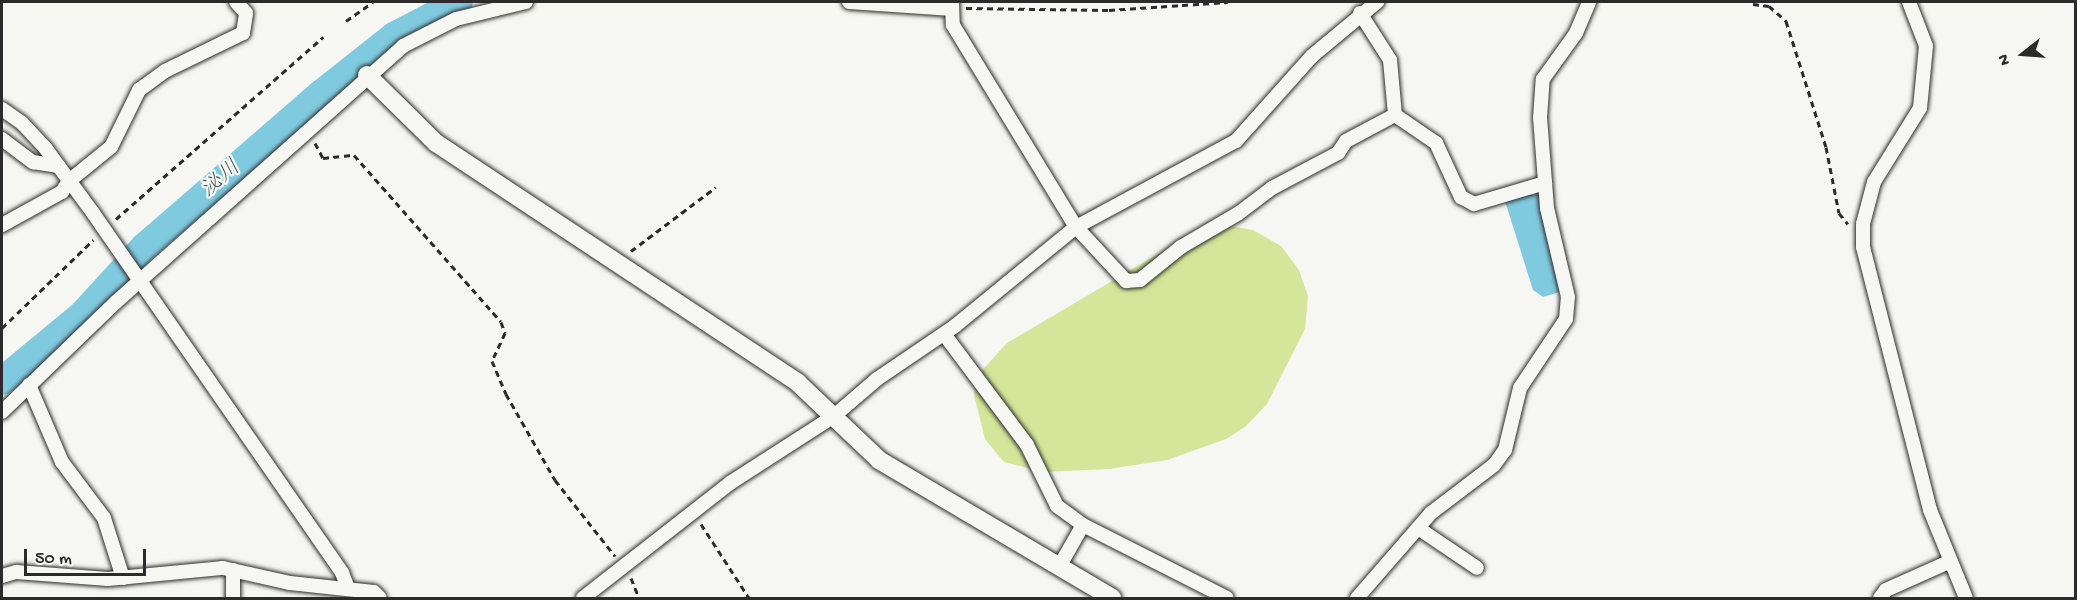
<!DOCTYPE html>
<html>
<head>
<meta charset="utf-8">
<style>
  body { margin:0 }
  #map { position:relative; width:2077px; height:600px; overflow:hidden; background:#f6f6f2; font-family:"Gochi Hand","Klee One",sans-serif }
  div>[style] { position:absolute }
  .green>* { inset:0; background:#d5e69a }
  .water>* { inset:0; background:#80cae0 }
  .river>* { height:28px; margin:-14px; padding:0 14px; transform-origin:14px; border-radius:14px; background:#80cae0 }
  .path>* { height:3px; margin-top:-1.5px; transform-origin:0; background:repeating-linear-gradient(90deg,#2b2b2b 0 6px,transparent 0 10.5px) }
  .roads { filter:drop-shadow(0 0 2px #2b2b2b) drop-shadow(0 0 2px #2b2b2b) }
  .street>* { height:14px; margin:-7px; padding:0 7px; transform-origin:7px; border-radius:7px; background:#f6f6f2 }
  .secondary>* { height:18px; margin:-9px; padding:0 9px; transform-origin:9px; border-radius:9px; background:#f6f6f2 }
  span { translate:-50% -50%; white-space:nowrap; text-align:center; line-height:1.15; -webkit-text-stroke:4.5px #f6f6f2; paint-order:stroke }
  .water-label { font-size:22px; color:#445b61; font-style:italic }
  .frame { position:absolute; inset:0; border:3px solid #2b2b2b; pointer-events:none }
  .north { position:absolute; left:1993px; top:24px; width:60px; height:60px; -webkit-text-stroke:4px #f6f6f2; paint-order:stroke; rotate:253deg; font-size:16px; font-weight:700; line-height:24px; text-align:center; color:#2b2b2b }
  .north::after { content:''; display:block; margin:auto; width:21px; height:27px; background:#2b2b2b; clip-path:polygon(50% 0,100% 100%,50% 72%,0 100%) }
  .scale { position:absolute; left:24px; top:549px; width:122px; height:27px; box-sizing:border-box; border:3px solid #2b2b2b; border-top:0; padding-left:8px; font-size:18px; line-height:21px; white-space:nowrap; color:#2b2b2b; -webkit-text-stroke:4px #f6f6f2; paint-order:stroke }
</style>
</head>
<body>
<div id="map">
  <div class="green">
    <i style="clip-path:polygon(1225px 225px,1253px 230px,1281px 246px,1299px 270px,1308px 296px,1305px 329px,1267px 404px,1245px 427px,1226px 439px,1167px 460px,1109px 469px,1043px 472px,1004px 462px,985px 439px,974px 395px,976px 377px,1007px 343px,1178px 242px)"></i>
  </div>
  <div class="water">
    <i style="clip-path:polygon(1527px 195px,1540px 195px,1563px 291px,1543px 297px,1533px 290px,1505px 201px)"></i>
  </div>
  <div class="river">
    <i style="left:2px;top:381px;width:105px;rotate:-39.6deg"></i>
    <i style="left:83px;top:314px;width:91px;rotate:-47.7deg"></i>
    <i style="left:144px;top:247px;width:235px;rotate:-40.9deg"></i>
    <i style="left:322px;top:93px;width:92px;rotate:-38.4deg"></i>
    <i style="left:394px;top:36px;width:73px;rotate:-27.6deg"></i>
  </div>
  <div class="path">
    <i style="left:1753px;top:4px;width:16px;rotate:7deg"></i>
    <i style="left:1769px;top:6px;width:23px;rotate:41deg"></i>
    <i style="left:1786px;top:21px;width:132px;rotate:72.4deg"></i>
    <i style="left:1826px;top:147px;width:67px;rotate:78.9deg"></i>
    <i style="left:1839px;top:213px;width:14px;rotate:51deg"></i>
    <i style="left:966px;top:8px;width:143px;rotate:0.8deg"></i>
    <i style="left:1109px;top:10px;width:119px;rotate:-3.8deg"></i>
    <i style="left:346px;top:21px;width:33px;rotate:-35deg"></i>
    <i style="left:315px;top:143px;width:17px;rotate:62deg"></i>
    <i style="left:323px;top:158px;width:31px;rotate:-6deg"></i>
    <i style="left:354px;top:155px;width:222px;rotate:48.6deg"></i>
    <i style="left:501px;top:322px;width:12px;rotate:70deg"></i>
    <i style="left:505px;top:333px;width:31px;rotate:115deg"></i>
    <i style="left:492px;top:361px;width:36px;rotate:67deg"></i>
    <i style="left:506px;top:394px;width:99px;rotate:60.3deg"></i>
    <i style="left:555px;top:480px;width:97px;rotate:51.7deg"></i>
    <i style="left:116px;top:219px;width:276px;rotate:-41.3deg"></i>
    <i style="left:631px;top:251px;width:106px;rotate:-37deg"></i>
    <i style="left:2px;top:328px;width:127px;rotate:-44deg"></i>
    <i style="left:701px;top:524px;width:88px;rotate:57deg"></i>
    <i style="left:631px;top:578px;width:22px;rotate:68deg"></i>
  </div>
  <div class="roads">
    <div class="street">
      <i style="left:849px;top:2px;width:103px;rotate:3.9deg"></i>
      <i style="left:952px;top:2px;width:23px;rotate:88deg"></i>
      <i style="left:953px;top:25px;width:237px;rotate:58.7deg"></i>
      <i style="left:1076px;top:227px;width:74px;rotate:47.2deg"></i>
      <i style="left:1126px;top:281px;width:14px;rotate:-4deg"></i>
      <i style="left:1140px;top:280px;width:53px;rotate:-38.8deg"></i>
      <i style="left:1181px;top:247px;width:67px;rotate:-30.4deg"></i>
      <i style="left:1239px;top:213px;width:41px;rotate:-37.1deg"></i>
      <i style="left:1272px;top:188px;width:75px;rotate:-27.9deg"></i>
      <i style="left:1338px;top:153px;width:14px;rotate:-56deg"></i>
      <i style="left:1346px;top:141px;width:55px;rotate:-28deg"></i>
      <i style="left:1909px;top:2px;width:47px;rotate:68.9deg"></i>
      <i style="left:1926px;top:46px;width:62px;rotate:95.5deg"></i>
      <i style="left:1920px;top:108px;width:87px;rotate:121.9deg"></i>
      <i style="left:1874px;top:182px;width:43px;rotate:104.7deg"></i>
      <i style="left:1863px;top:224px;width:23px;rotate:90deg"></i>
      <i style="left:1863px;top:247px;width:271px;rotate:75.7deg"></i>
      <i style="left:1930px;top:510px;width:95px;rotate:67.8deg"></i>
      <i style="left:1360px;top:13px;width:56px;rotate:57.4deg"></i>
      <i style="left:1390px;top:60px;width:55px;rotate:84.8deg"></i>
      <i style="left:2px;top:109px;width:24px;rotate:35deg"></i>
      <i style="left:22px;top:123px;width:35px;rotate:47deg"></i>
      <i style="left:46px;top:149px;width:79px;rotate:53.7deg"></i>
      <i style="left:93px;top:213px;width:438px;rotate:55.3deg"></i>
      <i style="left:342px;top:573px;width:16px;rotate:68deg"></i>
      <i style="left:1395px;top:115px;width:50px;rotate:34.3deg"></i>
      <i style="left:1436px;top:143px;width:60px;rotate:65.2deg"></i>
      <i style="left:1461px;top:197px;width:15px;rotate:28deg"></i>
      <i style="left:1474px;top:204px;width:74px;rotate:-16.5deg"></i>
      <i style="left:2px;top:139px;width:39px;rotate:37deg"></i>
      <i style="left:33px;top:162px;width:26px;rotate:9deg"></i>
      <i style="left:2px;top:225px;width:68px;rotate:-28.8deg"></i>
      <i style="left:62px;top:192px;width:13px;rotate:-58deg"></i>
      <i style="left:69px;top:181px;width:54px;rotate:-39deg"></i>
      <i style="left:111px;top:147px;width:64px;rotate:-63.8deg"></i>
      <i style="left:139px;top:90px;width:32px;rotate:-36deg"></i>
      <i style="left:165px;top:71px;width:87px;rotate:-26deg"></i>
      <i style="left:243px;top:33px;width:20px;rotate:-81deg"></i>
      <i style="left:246px;top:13px;width:15px;rotate:-132deg"></i>
      <i style="left:944px;top:334px;width:139px;rotate:53.2deg"></i>
      <i style="left:1027px;top:445px;width:68px;rotate:63.8deg"></i>
      <i style="left:1057px;top:506px;width:32px;rotate:36deg"></i>
      <i style="left:1083px;top:525px;width:161px;rotate:26.9deg"></i>
      <i style="left:29px;top:385px;width:84px;rotate:66.8deg"></i>
      <i style="left:62px;top:462px;width:70px;rotate:53.1deg"></i>
      <i style="left:104px;top:518px;width:63px;rotate:72.4deg"></i>
      <i style="left:2px;top:412px;width:158px;rotate:-44deg"></i>
      <i style="left:116px;top:302px;width:385px;rotate:-41.7deg"></i>
      <i style="left:403px;top:46px;width:59px;rotate:-27deg"></i>
      <i style="left:456px;top:19px;width:72px;rotate:-13.7deg"></i>
      <i style="left:1418px;top:528px;width:71px;rotate:34.1deg"></i>
      <i style="left:1059px;top:567px;width:48px;rotate:-60.3deg"></i>
      <i style="left:2px;top:576px;width:15px;rotate:-16deg"></i>
      <i style="left:16px;top:572px;width:92px;rotate:4.4deg"></i>
      <i style="left:108px;top:579px;width:116px;rotate:-5.5deg"></i>
      <i style="left:223px;top:568px;width:69px;rotate:12.6deg"></i>
      <i style="left:290px;top:583px;width:84px;rotate:6.1deg"></i>
      <i style="left:374px;top:592px;width:8px;rotate:45deg"></i>
      <i style="left:233px;top:598px;width:28px;rotate:-90deg"></i>
      <i style="left:583px;top:598px;width:187px;rotate:-38deg"></i>
      <i style="left:730px;top:483px;width:124px;rotate:-32.8deg"></i>
      <i style="left:834px;top:416px;width:57px;rotate:-40.7deg"></i>
      <i style="left:877px;top:379px;width:94px;rotate:-34.2deg"></i>
      <i style="left:955px;top:326px;width:156px;rotate:-39.3deg"></i>
      <i style="left:1076px;top:227px;width:182px;rotate:-28.3deg"></i>
      <i style="left:1236px;top:141px;width:114px;rotate:-48.2deg"></i>
      <i style="left:1312px;top:56px;width:85px;rotate:-39.7deg"></i>
      <i style="left:1357px;top:598px;width:113px;rotate:-49deg"></i>
      <i style="left:1431px;top:513px;width:79px;rotate:-37.3deg"></i>
      <i style="left:1494px;top:465px;width:19px;rotate:-54deg"></i>
      <i style="left:1505px;top:450px;width:64px;rotate:-76.4deg"></i>
      <i style="left:1520px;top:388px;width:83px;rotate:-56.3deg"></i>
      <i style="left:1566px;top:319px;width:22px;rotate:-85deg"></i>
      <i style="left:1568px;top:297px;width:91px;rotate:-103.3deg"></i>
      <i style="left:1547px;top:208px;width:90px;rotate:-94.4deg"></i>
      <i style="left:1540px;top:118px;width:39px;rotate:-86deg"></i>
      <i style="left:1543px;top:79px;width:57px;rotate:-54.3deg"></i>
      <i style="left:1576px;top:33px;width:34px;rotate:-67deg"></i>
      <i style="left:1880px;top:598px;width:10px;rotate:-53deg"></i>
      <i style="left:1886px;top:590px;width:69px;rotate:-24deg"></i>
    </div>
    <div class="secondary">
      <i style="left:367px;top:75px;width:97px;rotate:44.6deg"></i>
      <i style="left:436px;top:143px;width:434px;rotate:33.5deg"></i>
      <i style="left:798px;top:383px;width:112px;rotate:43.5deg"></i>
      <i style="left:879px;top:460px;width:271px;rotate:30.6deg"></i>
    </div>
  </div>
  <div class="water-label">
    <span style="left:222px;top:180px;rotate:-41deg">泌川</span>
  </div>
  <div class="frame"></div>
  <div class="north">N</div>
  <div class="scale">50 m</div>
</div>
</body>
</html>
